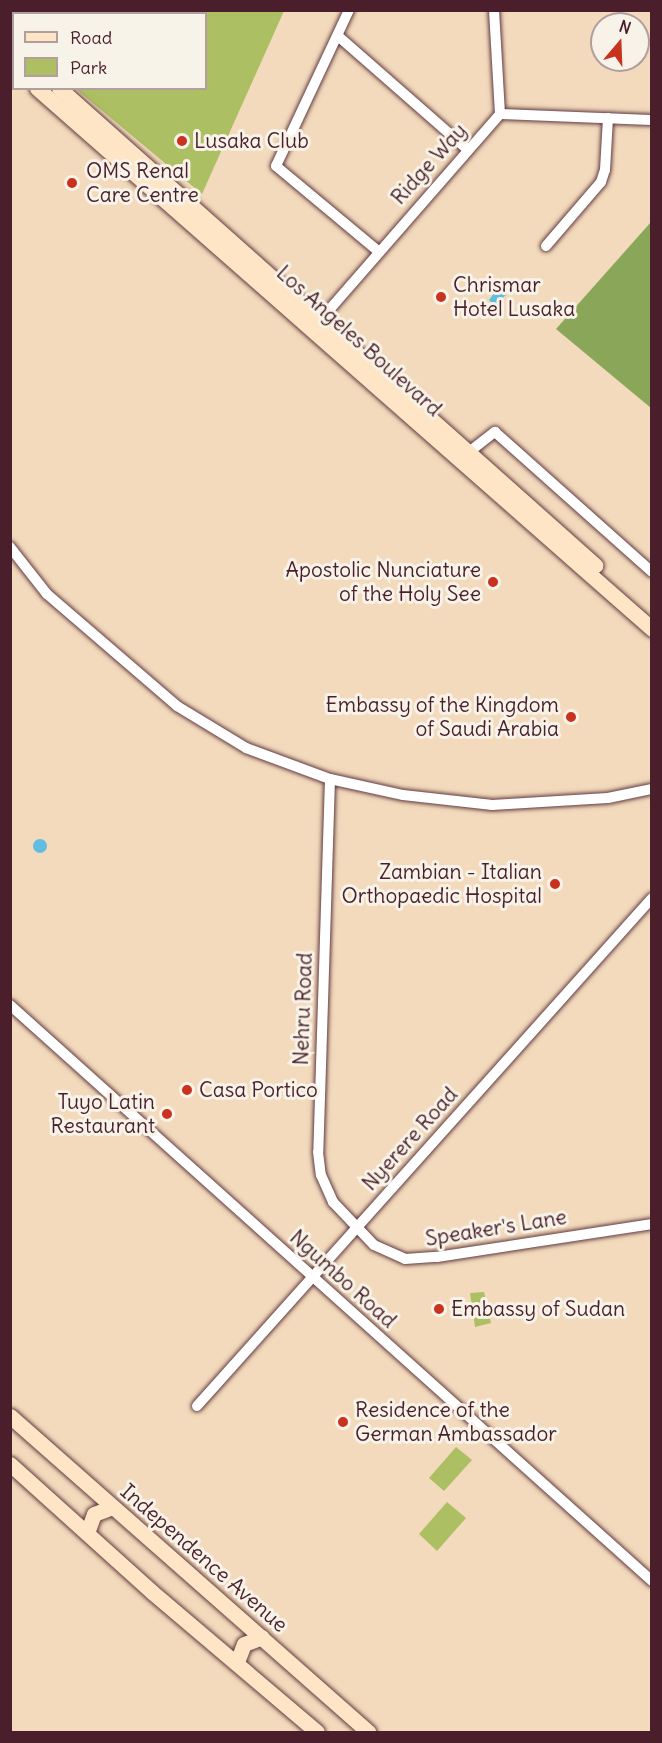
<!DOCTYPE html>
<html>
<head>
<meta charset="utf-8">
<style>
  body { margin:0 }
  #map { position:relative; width:662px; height:1743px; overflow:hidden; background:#f3dabc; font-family:Delius,sans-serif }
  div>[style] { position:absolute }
  .green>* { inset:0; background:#adbf63 }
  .forest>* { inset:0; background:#8aa659 }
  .water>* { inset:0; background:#61bddf }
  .round { border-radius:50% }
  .roads { filter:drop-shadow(0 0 2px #633b41) drop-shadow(0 0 2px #633b41) }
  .street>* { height:10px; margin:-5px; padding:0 5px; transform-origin:5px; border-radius:5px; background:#fff }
  .secondary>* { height:15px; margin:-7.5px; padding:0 7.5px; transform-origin:7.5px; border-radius:7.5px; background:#fde5c5 }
  .dots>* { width:16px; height:16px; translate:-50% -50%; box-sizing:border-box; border:3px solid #f7f3e8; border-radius:50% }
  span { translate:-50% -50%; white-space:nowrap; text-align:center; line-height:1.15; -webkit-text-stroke:6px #f7f3e8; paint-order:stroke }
  .poi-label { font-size:21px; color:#4a1f2b }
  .left { translate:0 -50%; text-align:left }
  .right { translate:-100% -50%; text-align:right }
  .street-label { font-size:21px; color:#4a1f2b }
  .frame { position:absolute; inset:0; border:12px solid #4a1f2b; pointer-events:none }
  .legend { position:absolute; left:12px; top:12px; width:195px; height:78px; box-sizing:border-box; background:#f7f3e8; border:2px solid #b29e9c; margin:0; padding:8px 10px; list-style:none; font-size:18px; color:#4a1f2b }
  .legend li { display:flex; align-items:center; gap:12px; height:30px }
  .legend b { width:30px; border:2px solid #b29e9c }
  .north { position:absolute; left:590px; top:12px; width:60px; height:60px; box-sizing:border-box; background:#f7f3e8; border:2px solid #b29e9c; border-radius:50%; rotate:19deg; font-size:16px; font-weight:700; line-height:24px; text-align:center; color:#4a1f2b }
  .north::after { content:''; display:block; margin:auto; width:21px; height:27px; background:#c8321e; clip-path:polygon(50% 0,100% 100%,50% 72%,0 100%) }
</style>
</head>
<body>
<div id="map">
  <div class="green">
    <i style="clip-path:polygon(10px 11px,11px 10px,284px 11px,202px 194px,76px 89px,206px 88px,206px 14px,13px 16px)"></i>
    <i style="clip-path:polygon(484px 1292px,491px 1323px,475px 1327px,470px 1293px)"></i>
    <i style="clip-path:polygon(456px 1447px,472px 1460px,444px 1491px,429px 1478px)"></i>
    <i style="clip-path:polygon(447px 1502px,466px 1518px,437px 1551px,419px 1534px)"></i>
  </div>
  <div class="forest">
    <i style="clip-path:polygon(651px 222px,651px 408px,556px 329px)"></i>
  </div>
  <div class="water">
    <i style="clip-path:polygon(500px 285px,508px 293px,494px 306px,489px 300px)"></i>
    <i class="round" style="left:33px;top:839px;width:14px;height:14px"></i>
    <i class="round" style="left:525px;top:1428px;width:14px;height:14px"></i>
  </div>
  <div class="roads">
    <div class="street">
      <i style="left:349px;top:10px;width:172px;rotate:115.1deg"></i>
      <i style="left:276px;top:166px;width:133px;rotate:39.8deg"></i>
      <i style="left:338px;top:36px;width:173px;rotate:41.2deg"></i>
      <i style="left:500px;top:114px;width:152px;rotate:2.3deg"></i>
      <i style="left:546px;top:246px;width:84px;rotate:-49.3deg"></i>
      <i style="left:601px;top:182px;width:13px;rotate:-72deg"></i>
      <i style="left:605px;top:170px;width:52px;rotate:-86.7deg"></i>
      <i style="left:316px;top:325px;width:280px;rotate:-48.9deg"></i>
      <i style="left:500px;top:114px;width:104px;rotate:-93.3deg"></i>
      <i style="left:469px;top:452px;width:33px;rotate:-38deg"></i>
      <i style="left:495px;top:432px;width:210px;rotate:41.7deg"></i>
      <i style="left:10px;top:547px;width:60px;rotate:51.8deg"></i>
      <i style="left:47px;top:594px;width:172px;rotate:40.7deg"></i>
      <i style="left:177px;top:706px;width:81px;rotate:31.3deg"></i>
      <i style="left:246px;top:748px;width:90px;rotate:20.3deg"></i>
      <i style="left:330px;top:779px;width:75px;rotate:12.4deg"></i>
      <i style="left:403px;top:795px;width:90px;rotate:6.4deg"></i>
      <i style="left:492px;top:805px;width:116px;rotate:-3.5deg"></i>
      <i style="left:608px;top:798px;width:45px;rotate:-11.6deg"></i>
      <i style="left:330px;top:779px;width:373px;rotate:91.8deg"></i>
      <i style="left:318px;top:1152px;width:23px;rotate:83deg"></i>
      <i style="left:321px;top:1175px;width:30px;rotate:66deg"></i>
      <i style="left:333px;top:1202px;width:59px;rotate:46.4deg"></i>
      <i style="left:374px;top:1245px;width:34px;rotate:24deg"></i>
      <i style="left:405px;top:1259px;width:32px;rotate:-4deg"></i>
      <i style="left:437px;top:1257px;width:218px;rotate:-8.7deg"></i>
      <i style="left:10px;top:1005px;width:863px;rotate:41.9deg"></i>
      <i style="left:197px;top:1406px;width:682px;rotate:-48.15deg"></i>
    </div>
    <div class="secondary">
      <i style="left:10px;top:31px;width:6px;rotate:45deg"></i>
      <i style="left:10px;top:66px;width:5px;rotate:37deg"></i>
      <i style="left:37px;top:88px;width:819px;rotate:41.34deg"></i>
      <i style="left:59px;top:88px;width:718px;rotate:41.67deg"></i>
      <i style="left:10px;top:1416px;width:478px;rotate:41.4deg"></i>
      <i style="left:10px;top:1464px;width:191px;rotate:42deg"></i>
      <i style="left:152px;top:1592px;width:216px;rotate:40.3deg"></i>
      <i style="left:87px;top:1533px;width:20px;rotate:-70deg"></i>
      <i style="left:94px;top:1514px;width:19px;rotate:-21deg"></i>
      <i style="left:237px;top:1662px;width:19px;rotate:-69deg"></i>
      <i style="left:244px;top:1644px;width:19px;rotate:-21deg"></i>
    </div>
  </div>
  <div class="dots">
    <i style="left:182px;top:141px;background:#c8321e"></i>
    <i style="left:72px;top:183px;background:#c8321e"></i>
    <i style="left:441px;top:297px;background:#c8321e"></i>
    <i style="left:493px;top:582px;background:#c8321e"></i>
    <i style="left:571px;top:717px;background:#c8321e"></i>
    <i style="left:555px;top:884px;background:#c8321e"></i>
    <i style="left:187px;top:1090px;background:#c8321e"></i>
    <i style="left:167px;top:1114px;background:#c8321e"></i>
    <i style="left:439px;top:1309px;background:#c8321e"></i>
    <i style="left:343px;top:1422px;background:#c8321e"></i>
  </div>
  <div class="poi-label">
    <span class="left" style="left:194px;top:141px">Lusaka Club</span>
    <span class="left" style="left:86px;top:183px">OMS Renal<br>Care Centre</span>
    <span class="left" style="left:453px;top:297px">Chrismar<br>Hotel Lusaka</span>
    <span class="right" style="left:481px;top:582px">Apostolic Nunciature<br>of the Holy See</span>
    <span class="right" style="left:559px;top:717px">Embassy of the Kingdom<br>of Saudi Arabia</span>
    <span class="right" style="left:542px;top:884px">Zambian - Italian<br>Orthopaedic Hospital</span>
    <span class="left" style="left:199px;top:1090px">Casa Portico</span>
    <span class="right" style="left:155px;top:1114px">Tuyo Latin<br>Restaurant</span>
    <span class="left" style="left:451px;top:1309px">Embassy of Sudan</span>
    <span class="left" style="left:355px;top:1422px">Residence of the<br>German Ambassador</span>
  </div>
  <div class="street-label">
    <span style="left:429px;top:164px;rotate:-48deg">Ridge Way</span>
    <span style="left:359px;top:341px;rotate:42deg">Los Angeles Boulevard</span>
    <span style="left:303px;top:1009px;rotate:-88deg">Nehru Road</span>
    <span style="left:410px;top:1139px;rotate:-48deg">Nyerere Road</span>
    <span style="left:496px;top:1228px;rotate:-9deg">Speaker's Lane</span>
    <span style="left:343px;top:1279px;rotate:42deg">Ngumbo Road</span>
    <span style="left:204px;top:1558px;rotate:41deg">Independence Avenue</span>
  </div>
  <div class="frame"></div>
  <ul class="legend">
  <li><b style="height:8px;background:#fde5c5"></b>Road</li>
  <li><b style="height:16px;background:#adbf63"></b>Park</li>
  </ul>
  <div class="north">N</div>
</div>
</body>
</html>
